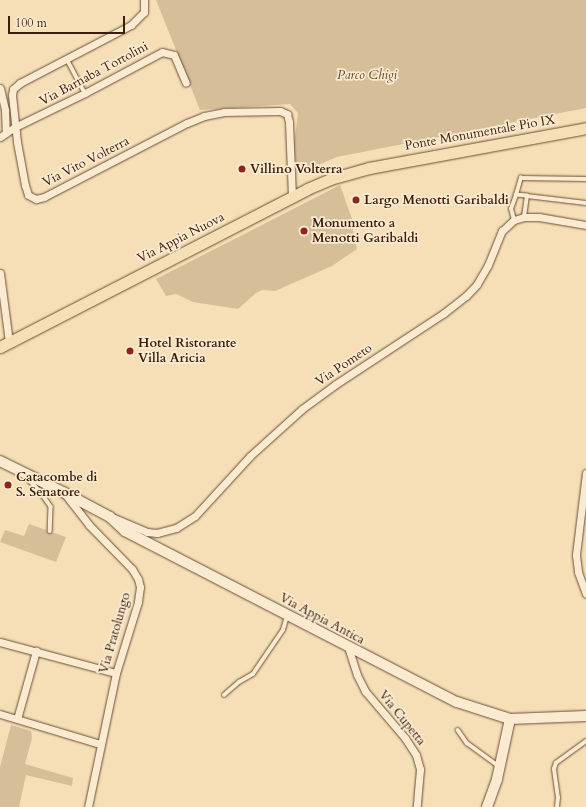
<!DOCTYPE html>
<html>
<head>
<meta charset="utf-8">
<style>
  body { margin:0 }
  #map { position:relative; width:586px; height:807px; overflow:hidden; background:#f6dfb6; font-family:Cardo,serif }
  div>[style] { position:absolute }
  .green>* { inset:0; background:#d6be99 }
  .roads { filter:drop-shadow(0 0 1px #6a4e36) drop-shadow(0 0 1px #6a4e36) }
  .lane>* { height:3.5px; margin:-1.75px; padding:0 1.75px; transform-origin:1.75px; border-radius:1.75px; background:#f9ead0 }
  .street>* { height:7px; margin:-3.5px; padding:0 3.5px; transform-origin:3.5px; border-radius:3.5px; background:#f9ead0 }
  .secondary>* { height:10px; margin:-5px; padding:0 5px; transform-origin:5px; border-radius:5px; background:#f9ead0 }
  .primary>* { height:11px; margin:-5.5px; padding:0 5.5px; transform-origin:5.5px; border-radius:5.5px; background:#f6dfb6 }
  .dots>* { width:11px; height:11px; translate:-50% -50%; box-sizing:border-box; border:2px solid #f9ead0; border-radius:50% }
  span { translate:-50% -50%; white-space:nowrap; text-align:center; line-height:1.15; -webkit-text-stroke:3.5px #f9ead0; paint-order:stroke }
  .street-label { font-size:13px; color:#3c1d0c }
  .park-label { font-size:13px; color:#62452f; font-style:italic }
  .poi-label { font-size:13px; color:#3c1d0c; font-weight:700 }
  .left { translate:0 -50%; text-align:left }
  .scale { position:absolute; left:8px; top:16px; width:117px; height:18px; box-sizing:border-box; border:2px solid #3c1d0c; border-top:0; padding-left:5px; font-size:12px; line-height:14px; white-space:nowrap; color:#3c1d0c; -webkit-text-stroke:3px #f9ead0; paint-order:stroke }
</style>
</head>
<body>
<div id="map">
  <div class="green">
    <i style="clip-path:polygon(156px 0,586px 0,586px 108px,337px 157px,297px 174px,294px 144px,298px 113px,290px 104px,200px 110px)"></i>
    <i style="clip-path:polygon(340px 185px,352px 219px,351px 221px,357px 249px,332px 266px,275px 291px,262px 290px,256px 293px,238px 309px,193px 302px,176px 294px,166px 296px,156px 279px)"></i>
    <i style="clip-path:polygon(29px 524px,66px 537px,56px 562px,0 542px,5px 530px,24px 536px)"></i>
    <i style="clip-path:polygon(11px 725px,31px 731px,32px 738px,25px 764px,73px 778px,72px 786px,26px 775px,19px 807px,0 807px,0 767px)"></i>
  </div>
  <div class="roads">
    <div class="lane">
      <i style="left:67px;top:59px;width:38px;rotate:62deg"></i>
      <i style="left:527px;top:196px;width:11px;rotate:-175deg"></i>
      <i style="left:516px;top:195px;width:18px;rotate:-74deg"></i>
      <i style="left:521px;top:178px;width:65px;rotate:0.9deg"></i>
      <i style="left:524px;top:217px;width:21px;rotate:-82deg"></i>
      <i style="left:527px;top:196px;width:59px;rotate:6.8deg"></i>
      <i style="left:514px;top:220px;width:11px;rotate:-105deg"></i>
      <i style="left:511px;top:209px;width:15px;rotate:-70deg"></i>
      <i style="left:28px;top:479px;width:17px;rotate:45deg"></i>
      <i style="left:40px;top:491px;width:19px;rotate:55deg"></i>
      <i style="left:51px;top:507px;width:24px;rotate:92deg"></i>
      <i style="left:224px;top:695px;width:20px;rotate:-41deg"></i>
      <i style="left:239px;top:682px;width:16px;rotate:-30deg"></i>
      <i style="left:253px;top:674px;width:53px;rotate:-55.7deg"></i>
      <i style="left:283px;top:630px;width:15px;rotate:-74deg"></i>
      <i style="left:458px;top:730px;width:16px;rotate:55deg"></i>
      <i style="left:467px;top:743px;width:39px;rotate:36deg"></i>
      <i style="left:557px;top:807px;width:9px;rotate:-84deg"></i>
      <i style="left:558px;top:798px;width:29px;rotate:-98deg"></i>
      <i style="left:554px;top:769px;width:6px;rotate:-72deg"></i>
      <i style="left:556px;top:763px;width:37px;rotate:-36deg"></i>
    </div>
    <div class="street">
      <i style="left:144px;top:0;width:12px;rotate:90deg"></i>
      <i style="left:144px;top:12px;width:18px;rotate:135deg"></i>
      <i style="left:131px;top:25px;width:125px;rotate:152.4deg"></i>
      <i style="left:20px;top:83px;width:9px;rotate:139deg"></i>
      <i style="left:13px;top:89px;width:6px;rotate:99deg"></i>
      <i style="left:12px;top:95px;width:47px;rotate:83.9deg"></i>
      <i style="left:17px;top:142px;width:44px;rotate:79.5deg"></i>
      <i style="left:25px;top:185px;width:10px;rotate:73deg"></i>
      <i style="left:28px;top:195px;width:9px;rotate:27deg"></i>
      <i style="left:36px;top:199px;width:8px;rotate:-14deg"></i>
      <i style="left:44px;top:197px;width:161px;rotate:-27.4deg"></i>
      <i style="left:187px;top:123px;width:18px;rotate:-22deg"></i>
      <i style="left:204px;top:116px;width:20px;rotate:-11deg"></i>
      <i style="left:224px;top:112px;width:56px;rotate:-1deg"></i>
      <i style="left:280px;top:111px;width:8px;rotate:23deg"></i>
      <i style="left:287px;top:114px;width:8px;rotate:76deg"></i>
      <i style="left:289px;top:122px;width:74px;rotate:87.7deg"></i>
      <i style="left:0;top:88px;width:23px;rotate:77deg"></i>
      <i style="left:5px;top:110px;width:23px;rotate:88deg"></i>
      <i style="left:0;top:137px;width:18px;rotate:-34deg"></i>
      <i style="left:15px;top:127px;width:78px;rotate:-25.9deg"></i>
      <i style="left:85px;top:93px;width:87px;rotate:-28deg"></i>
      <i style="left:162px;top:52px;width:12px;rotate:14deg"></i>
      <i style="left:174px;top:55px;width:30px;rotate:67deg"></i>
      <i style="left:0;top:273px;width:70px;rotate:82.6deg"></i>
      <i style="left:586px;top:473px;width:83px;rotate:97deg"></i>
      <i style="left:576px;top:555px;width:17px;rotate:83deg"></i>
      <i style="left:578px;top:572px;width:23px;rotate:70deg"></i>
      <i style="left:65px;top:494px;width:39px;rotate:52deg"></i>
      <i style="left:89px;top:525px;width:62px;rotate:45.7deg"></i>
      <i style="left:132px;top:569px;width:12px;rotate:59deg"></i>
      <i style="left:138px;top:579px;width:8px;rotate:76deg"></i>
      <i style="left:140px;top:587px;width:15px;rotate:98deg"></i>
      <i style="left:138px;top:602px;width:74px;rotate:107.2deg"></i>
      <i style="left:116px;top:673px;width:137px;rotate:101.8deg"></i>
      <i style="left:114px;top:518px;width:36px;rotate:23deg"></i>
      <i style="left:147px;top:532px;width:10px;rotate:6deg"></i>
      <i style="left:157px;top:533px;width:20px;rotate:-15deg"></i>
      <i style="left:176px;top:528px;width:22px;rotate:-32deg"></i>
      <i style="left:195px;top:516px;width:81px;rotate:-47.5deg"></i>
      <i style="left:250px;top:456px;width:70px;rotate:-42.1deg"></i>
      <i style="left:302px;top:409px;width:42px;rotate:-36.3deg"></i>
      <i style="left:336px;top:384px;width:129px;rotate:-33.3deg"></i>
      <i style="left:444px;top:313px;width:28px;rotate:-38deg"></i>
      <i style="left:466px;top:296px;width:16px;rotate:-47deg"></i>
      <i style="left:477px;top:284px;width:22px;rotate:-60deg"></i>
      <i style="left:488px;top:265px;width:37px;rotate:-68deg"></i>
      <i style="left:502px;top:231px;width:16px;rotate:-43deg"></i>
      <i style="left:514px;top:220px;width:10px;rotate:-17deg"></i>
      <i style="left:524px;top:217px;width:15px"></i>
      <i style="left:539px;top:217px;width:48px;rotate:9.7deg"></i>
      <i style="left:0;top:642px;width:120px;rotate:15deg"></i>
      <i style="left:348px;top:647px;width:29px;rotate:72deg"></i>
      <i style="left:357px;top:675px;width:18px;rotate:63deg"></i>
      <i style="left:365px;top:691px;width:62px;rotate:49.6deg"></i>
      <i style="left:405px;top:738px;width:20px;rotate:57deg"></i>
      <i style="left:416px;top:755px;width:15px;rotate:74deg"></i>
      <i style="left:420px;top:769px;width:38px;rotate:95deg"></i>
      <i style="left:0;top:714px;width:104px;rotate:16.7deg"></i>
      <i style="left:17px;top:719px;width:71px;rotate:-74.4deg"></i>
    </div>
    <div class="secondary">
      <i style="left:0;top:461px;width:70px;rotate:26.2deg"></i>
      <i style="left:63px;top:492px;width:53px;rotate:28deg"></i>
      <i style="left:110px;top:517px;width:21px;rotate:43deg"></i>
      <i style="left:125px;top:531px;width:373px;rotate:27.3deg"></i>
      <i style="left:457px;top:702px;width:56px;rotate:17.8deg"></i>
      <i style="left:510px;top:719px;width:76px;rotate:-2.3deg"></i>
      <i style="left:487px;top:807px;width:30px;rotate:-70deg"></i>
      <i style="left:497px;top:779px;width:61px;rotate:-77.8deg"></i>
    </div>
    <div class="primary">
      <i style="left:0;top:347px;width:345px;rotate:-27.2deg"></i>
      <i style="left:307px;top:189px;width:25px;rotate:-23deg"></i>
      <i style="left:330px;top:179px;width:41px;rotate:-15.8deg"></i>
      <i style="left:369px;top:168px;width:221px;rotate:-10.4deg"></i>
    </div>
  </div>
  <div class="dots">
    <i style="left:242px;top:169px;background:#8f2418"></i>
    <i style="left:356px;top:200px;background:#8f2418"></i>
    <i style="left:304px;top:231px;background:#8f2418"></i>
    <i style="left:130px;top:351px;background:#8f2418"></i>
    <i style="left:8px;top:485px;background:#8f2418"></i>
  </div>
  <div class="street-label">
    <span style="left:94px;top:74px;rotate:-28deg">Via Barnaba Tortolini</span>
    <span style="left:480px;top:133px;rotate:-10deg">Ponte Monumentale Pio IX</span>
    <span style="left:86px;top:162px;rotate:-27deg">Via Vito Volterra</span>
    <span style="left:181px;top:238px;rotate:-27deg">Via Appia Nuova</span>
    <span style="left:344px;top:365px;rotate:-34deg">Via Pometo</span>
    <span style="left:322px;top:619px;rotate:28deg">Via Appia Antica</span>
    <span style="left:115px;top:633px;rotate:-74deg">Via Pratolungo</span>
    <span style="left:402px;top:718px;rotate:51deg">Via Cupetta</span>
  </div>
  <div class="park-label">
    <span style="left:367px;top:75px">Parco Chigi</span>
  </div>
  <div class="poi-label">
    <span class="left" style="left:250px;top:169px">Villino Volterra</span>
    <span class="left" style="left:364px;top:200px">Largo Menotti Garibaldi</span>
    <span class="left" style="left:312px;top:231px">Monumento a<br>Menotti Garibaldi</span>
    <span class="left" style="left:138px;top:351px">Hotel Ristorante<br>Villa Aricia</span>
    <span class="left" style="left:16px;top:485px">Catacombe di<br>S. Senatore</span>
  </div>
  <div class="scale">100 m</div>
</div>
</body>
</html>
